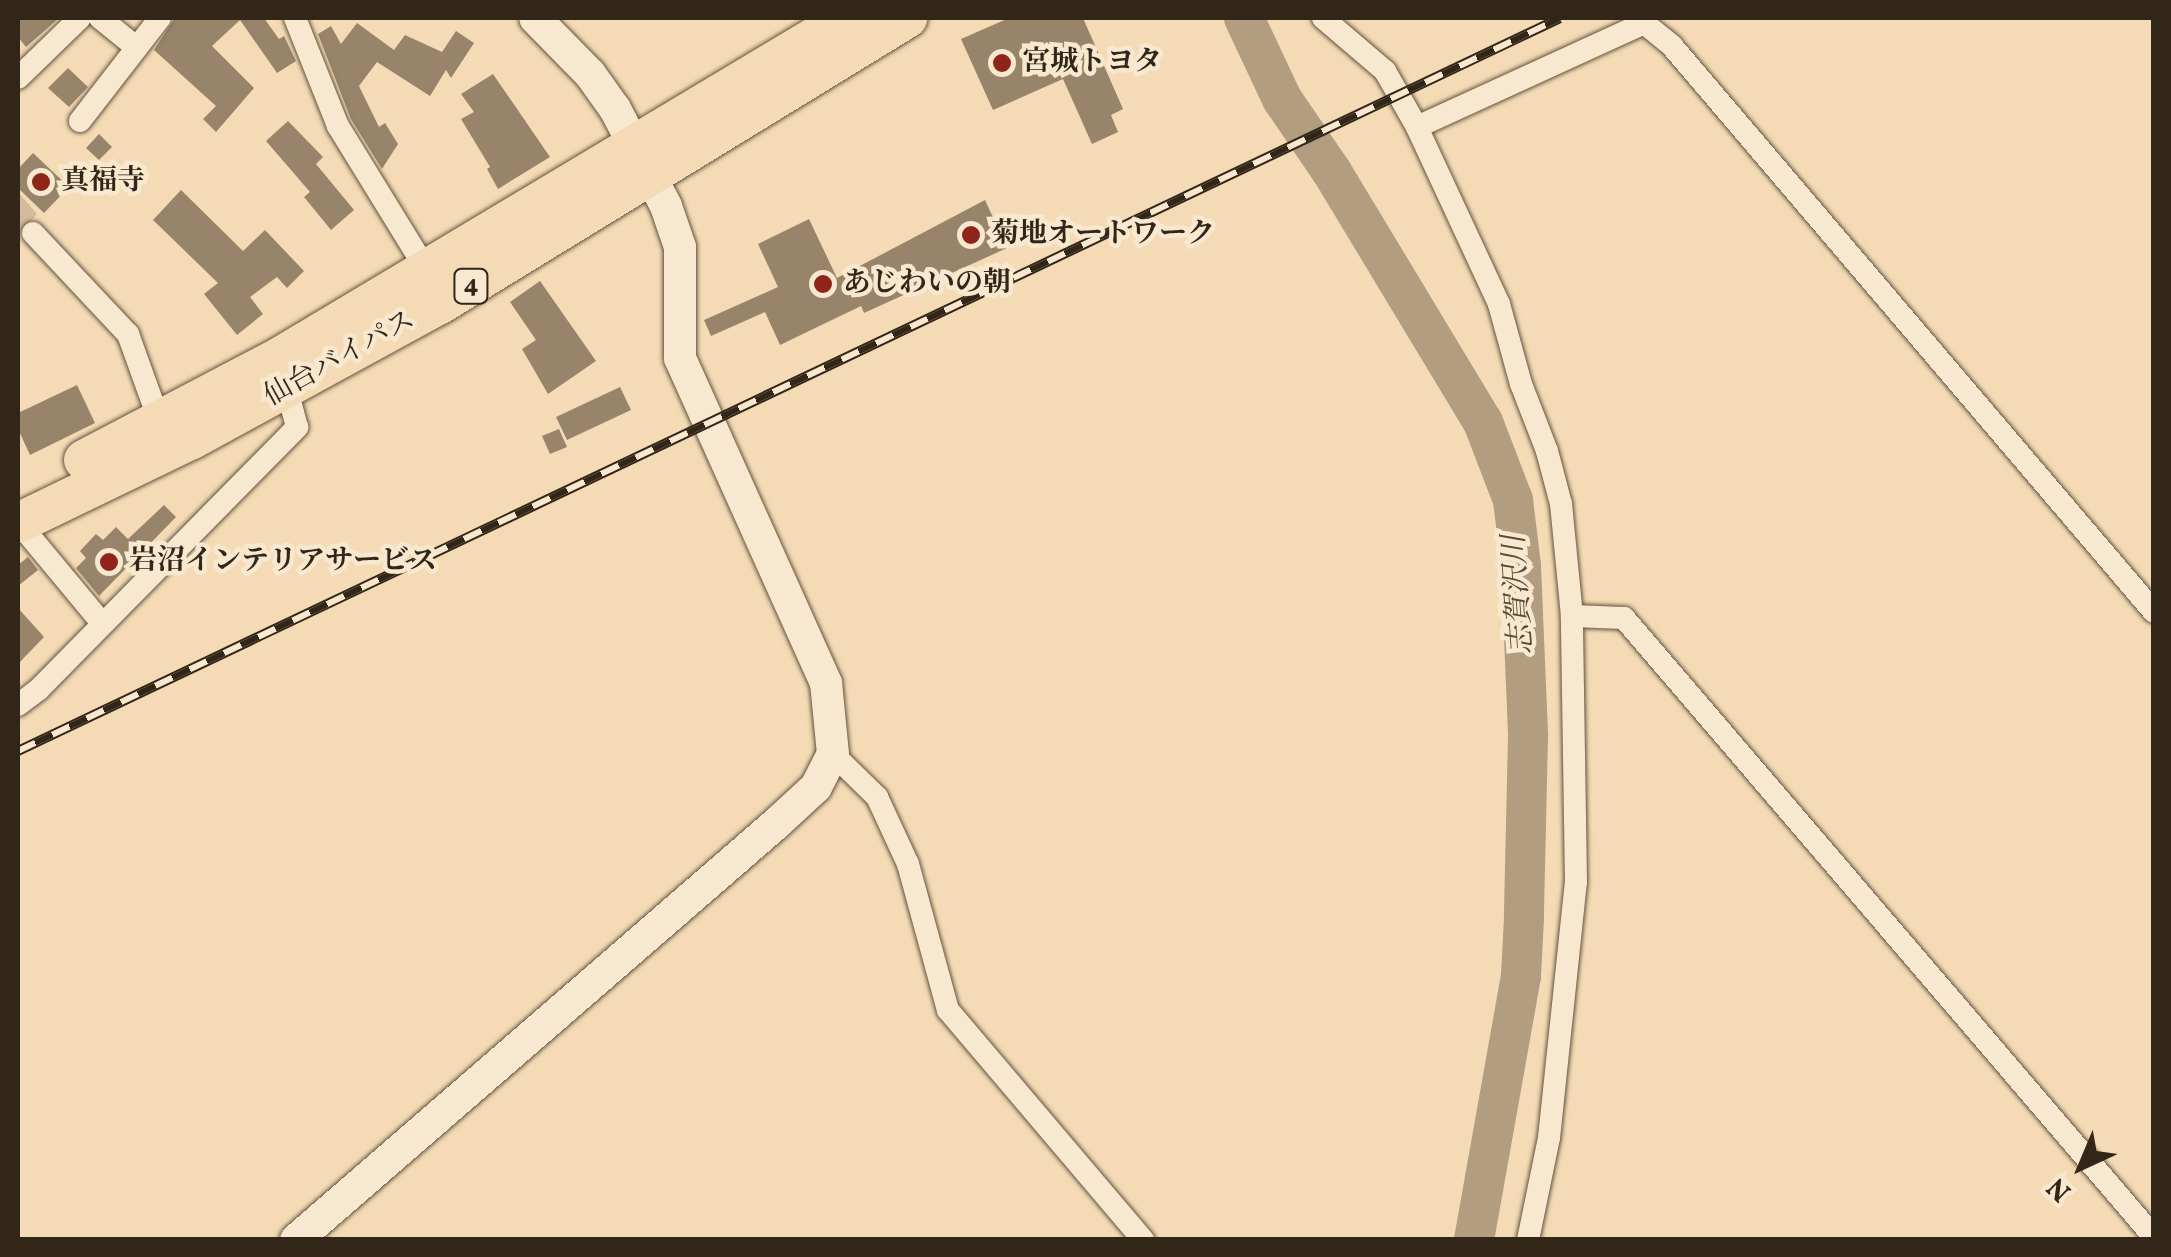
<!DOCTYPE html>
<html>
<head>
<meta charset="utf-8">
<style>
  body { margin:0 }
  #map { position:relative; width:2171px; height:1257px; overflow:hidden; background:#f5dbb5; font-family:Vollkorn,"Noto Serif JP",serif }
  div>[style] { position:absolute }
  .green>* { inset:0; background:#d4bc9a }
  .river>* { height:40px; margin:-20px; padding:0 20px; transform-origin:20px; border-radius:20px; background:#b29d80 }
  .building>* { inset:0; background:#97846a }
  .roads { filter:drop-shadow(0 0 2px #62533f) drop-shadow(0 0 2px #62533f) }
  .street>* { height:22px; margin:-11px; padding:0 11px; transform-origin:11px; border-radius:11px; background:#f8e8cf }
  .secondary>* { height:32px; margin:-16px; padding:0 16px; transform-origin:16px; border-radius:16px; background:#f8e8cf }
  .highway>* { height:40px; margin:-20px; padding:0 20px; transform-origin:20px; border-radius:20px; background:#f5dbb5 }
  .rail>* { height:10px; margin-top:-5px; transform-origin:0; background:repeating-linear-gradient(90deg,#f8e8cf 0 19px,#312618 0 38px); box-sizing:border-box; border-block:2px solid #312618 }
  .dots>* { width:28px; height:28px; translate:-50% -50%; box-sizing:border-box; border:5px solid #f8e8cf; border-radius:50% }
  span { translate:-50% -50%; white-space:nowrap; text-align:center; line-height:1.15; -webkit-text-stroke:9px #f8e8cf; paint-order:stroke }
  .shield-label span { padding:2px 8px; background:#f8e8cf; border:2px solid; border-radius:8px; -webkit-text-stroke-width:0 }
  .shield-label { font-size:25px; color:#312618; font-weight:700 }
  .poi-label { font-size:28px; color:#312618; font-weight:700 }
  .left { translate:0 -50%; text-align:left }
  .street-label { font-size:28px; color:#312618 }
  .water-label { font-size:30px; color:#584a37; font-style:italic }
  .frame { position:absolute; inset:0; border:20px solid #312618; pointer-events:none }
  .north { position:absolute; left:2031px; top:1117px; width:100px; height:100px; -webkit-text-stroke:8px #f8e8cf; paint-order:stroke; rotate:224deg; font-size:28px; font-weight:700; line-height:40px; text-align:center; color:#312618 }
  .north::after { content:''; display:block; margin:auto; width:35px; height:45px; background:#312618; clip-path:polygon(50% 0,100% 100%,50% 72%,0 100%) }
</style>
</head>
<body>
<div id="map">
  <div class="green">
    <i style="clip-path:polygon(18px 192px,37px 214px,18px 234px)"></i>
  </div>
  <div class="river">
    <i style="left:1244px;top:18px;width:89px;rotate:64.9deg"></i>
    <i style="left:1282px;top:99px;width:88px;rotate:55.6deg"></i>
    <i style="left:1332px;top:172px;width:292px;rotate:58.9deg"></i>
    <i style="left:1483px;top:422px;width:84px;rotate:69deg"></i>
    <i style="left:1513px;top:500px;width:66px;rotate:83.1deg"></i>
    <i style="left:1521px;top:566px;width:170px;rotate:87.6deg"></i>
    <i style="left:1528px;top:736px;width:182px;rotate:91.3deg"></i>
    <i style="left:1524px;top:918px;width:58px;rotate:93deg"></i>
    <i style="left:1521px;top:976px;width:268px;rotate:100.1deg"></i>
  </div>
  <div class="building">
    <i style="clip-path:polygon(18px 18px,59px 18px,26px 47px,18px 37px)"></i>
    <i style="clip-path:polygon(175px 18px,264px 18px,279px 39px,284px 36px,296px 61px,277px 73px,240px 20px,212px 46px,254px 88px,216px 132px,203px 119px,216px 106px,154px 50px)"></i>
    <i style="clip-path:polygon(1009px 18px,1083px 18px,1123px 109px,1111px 115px,1118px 132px,1092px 144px,1063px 79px,993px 110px,961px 39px)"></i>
    <i style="clip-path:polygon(357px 23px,394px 50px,405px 35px,442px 52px,456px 31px,474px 43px,451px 78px,446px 70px,430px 96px,377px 62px,359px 86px,379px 127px,385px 123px,398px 144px,382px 169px,351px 119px,318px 34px,331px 26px,341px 44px)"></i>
    <i style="clip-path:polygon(68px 68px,88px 87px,69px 107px,48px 88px)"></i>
    <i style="clip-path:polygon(493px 74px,550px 157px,498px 189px,487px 169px,490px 167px,461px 119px,474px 112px,461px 94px)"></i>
    <i style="clip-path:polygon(288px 121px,323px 157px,316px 164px,354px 210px,331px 230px,304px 197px,310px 192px,266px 141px)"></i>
    <i style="clip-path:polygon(99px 134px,112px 147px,99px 160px,86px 148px)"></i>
    <i style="clip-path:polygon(33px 153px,69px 187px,44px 213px,18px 188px,18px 169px)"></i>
    <i style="clip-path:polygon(181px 190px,243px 251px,265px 230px,304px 271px,287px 288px,277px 277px,250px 297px,263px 314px,237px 335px,204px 294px,218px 283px,153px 220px)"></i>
    <i style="clip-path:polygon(985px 200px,1007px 248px,864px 313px,861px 306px,780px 345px,765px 312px,711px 336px,704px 320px,778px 287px,758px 244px,809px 219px,837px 278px)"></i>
    <i style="clip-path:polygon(540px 281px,596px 361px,548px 394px,522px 349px,536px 340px,510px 302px)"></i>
    <i style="clip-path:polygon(77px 385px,95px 423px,30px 455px,18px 429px,18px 413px)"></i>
    <i style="clip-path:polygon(620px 387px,631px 410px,567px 440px,556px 417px)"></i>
    <i style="clip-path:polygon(559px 429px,567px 447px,550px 454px,542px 436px)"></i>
    <i style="clip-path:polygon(164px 505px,176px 517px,99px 596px,76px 568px,86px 558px,80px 551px,96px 534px,103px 540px,116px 527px,128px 539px)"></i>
    <i style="clip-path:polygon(28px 557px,38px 570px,18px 586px,18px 565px)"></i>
    <i style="clip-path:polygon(18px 608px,44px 637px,18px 664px)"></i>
  </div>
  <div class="roads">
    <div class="street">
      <i style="left:100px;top:18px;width:46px;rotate:38.9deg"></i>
      <i style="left:295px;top:18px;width:116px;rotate:68.3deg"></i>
      <i style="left:338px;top:126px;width:168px;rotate:58.4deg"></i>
      <i style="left:1323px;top:18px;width:82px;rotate:40.5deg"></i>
      <i style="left:1385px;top:71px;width:64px;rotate:60.3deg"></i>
      <i style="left:18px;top:78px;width:86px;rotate:-44.1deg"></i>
      <i style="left:80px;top:121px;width:130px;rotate:-52.2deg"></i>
      <i style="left:33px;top:233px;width:139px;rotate:46.8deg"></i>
      <i style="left:128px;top:334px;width:95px;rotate:70.2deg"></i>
      <i style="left:18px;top:522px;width:131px;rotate:50.3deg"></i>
      <i style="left:1572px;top:616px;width:113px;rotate:-95.6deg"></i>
      <i style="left:1561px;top:504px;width:55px;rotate:-104.8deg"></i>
      <i style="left:1547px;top:451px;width:72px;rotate:-111.2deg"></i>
      <i style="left:1521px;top:384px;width:83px;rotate:-105.4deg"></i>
      <i style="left:1499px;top:304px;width:195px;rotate:-114.9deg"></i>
      <i style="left:1417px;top:127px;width:250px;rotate:-24.6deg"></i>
      <i style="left:1644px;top:23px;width:36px;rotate:39deg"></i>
      <i style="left:1672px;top:46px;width:743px;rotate:49.58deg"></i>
      <i style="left:18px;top:705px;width:26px;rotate:-37deg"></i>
      <i style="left:39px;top:689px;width:368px;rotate:-45.4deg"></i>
      <i style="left:297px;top:427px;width:39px;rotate:-105deg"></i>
      <i style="left:833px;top:754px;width:62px;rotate:44.3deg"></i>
      <i style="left:877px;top:797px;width:74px;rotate:65.2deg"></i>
      <i style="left:908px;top:864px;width:151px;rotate:74.7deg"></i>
      <i style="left:948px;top:1010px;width:302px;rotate:49.7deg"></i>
      <i style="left:1528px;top:1240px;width:104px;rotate:-78.4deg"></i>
      <i style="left:1549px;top:1138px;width:257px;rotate:-84deg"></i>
      <i style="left:1576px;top:882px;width:266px;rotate:-90.9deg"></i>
      <i style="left:1572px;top:616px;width:52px;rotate:2.2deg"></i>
      <i style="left:1624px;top:618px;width:815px;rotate:49.43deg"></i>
    </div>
    <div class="secondary">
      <i style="left:296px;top:1240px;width:637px;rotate:-40.92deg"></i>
      <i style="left:777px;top:823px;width:53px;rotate:-42.7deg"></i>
      <i style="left:816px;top:787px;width:37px;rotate:-63deg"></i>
      <i style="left:833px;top:754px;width:71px;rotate:-95.6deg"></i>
      <i style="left:826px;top:683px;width:356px;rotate:-114.2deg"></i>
      <i style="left:680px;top:358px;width:111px;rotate:-90deg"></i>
      <i style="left:680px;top:247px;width:43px;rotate:-108.9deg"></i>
      <i style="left:666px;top:206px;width:110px;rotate:-117.7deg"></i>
      <i style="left:615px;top:109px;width:43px;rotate:-125.5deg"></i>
      <i style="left:590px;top:74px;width:78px;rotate:-134.5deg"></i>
    </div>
    <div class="highway">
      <i style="left:84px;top:460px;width:224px;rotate:-27.7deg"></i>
      <i style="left:282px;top:356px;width:658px;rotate:-30.89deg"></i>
      <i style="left:18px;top:523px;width:193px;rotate:-25.8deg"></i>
      <i style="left:192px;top:439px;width:282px;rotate:-28.6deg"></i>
      <i style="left:440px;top:304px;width:548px;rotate:-31.48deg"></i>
    </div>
  </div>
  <div class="rail">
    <i style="left:18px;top:751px;width:1707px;rotate:-25.42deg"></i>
  </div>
  <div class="dots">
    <i style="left:1002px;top:63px;background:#8f2418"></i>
    <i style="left:41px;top:182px;background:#8f2418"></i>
    <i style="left:971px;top:235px;background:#8f2418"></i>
    <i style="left:823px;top:284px;background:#8f2418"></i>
    <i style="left:109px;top:562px;background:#8f2418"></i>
  </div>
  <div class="shield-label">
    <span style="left:471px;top:286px">4</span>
  </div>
  <div class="poi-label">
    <span class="left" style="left:1022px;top:63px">宮城トヨタ</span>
    <span class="left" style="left:61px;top:182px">真福寺</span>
    <span class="left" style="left:991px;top:235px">菊地オートワーク</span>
    <span class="left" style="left:843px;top:284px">あじわいの朝</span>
    <span class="left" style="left:129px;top:562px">岩沼インテリアサービス</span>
  </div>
  <div class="street-label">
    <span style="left:340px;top:359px;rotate:-29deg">仙台バイパス</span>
  </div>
  <div class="water-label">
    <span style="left:1519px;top:595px;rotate:-94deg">志賀沢川</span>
  </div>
  <div class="frame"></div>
  <div class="north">N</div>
</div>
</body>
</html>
